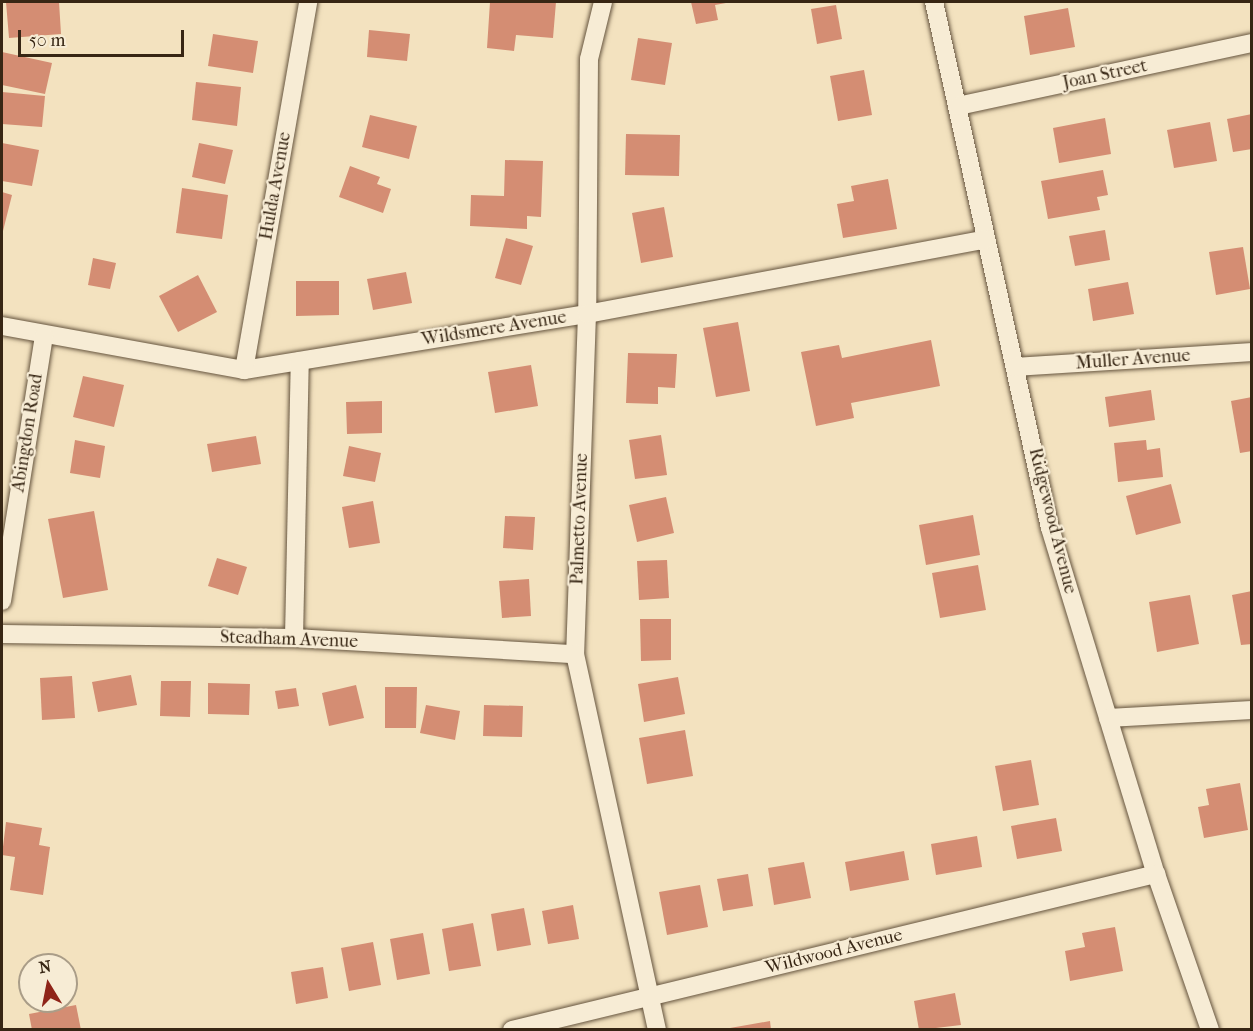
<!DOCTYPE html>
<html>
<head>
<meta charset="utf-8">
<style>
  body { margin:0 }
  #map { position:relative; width:1253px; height:1031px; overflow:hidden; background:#f3e2bf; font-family:"IM FELL French Canon",serif }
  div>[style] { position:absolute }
  .building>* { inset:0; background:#d48d73 }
  .roads { filter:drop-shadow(0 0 2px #66553f) drop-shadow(0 0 2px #66553f) }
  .minor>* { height:18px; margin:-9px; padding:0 9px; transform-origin:9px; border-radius:9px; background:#f7ecd5 }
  span { translate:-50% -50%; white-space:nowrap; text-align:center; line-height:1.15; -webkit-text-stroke:4.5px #f7ecd5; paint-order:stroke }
  .street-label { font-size:18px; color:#372614 }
  .frame { position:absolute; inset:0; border:3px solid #372614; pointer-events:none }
  .north { position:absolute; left:18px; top:953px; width:60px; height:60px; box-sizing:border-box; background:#f7ecd5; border:2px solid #aa9d88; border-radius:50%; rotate:350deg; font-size:16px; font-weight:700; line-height:24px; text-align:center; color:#372614 }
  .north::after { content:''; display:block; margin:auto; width:21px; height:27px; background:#8f2418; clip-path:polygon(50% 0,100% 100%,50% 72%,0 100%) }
  .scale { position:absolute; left:18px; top:30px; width:166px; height:27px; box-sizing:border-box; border:3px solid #372614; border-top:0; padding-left:8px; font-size:18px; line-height:21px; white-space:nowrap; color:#372614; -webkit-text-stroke:4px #f7ecd5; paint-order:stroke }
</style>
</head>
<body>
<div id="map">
  <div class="building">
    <i style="clip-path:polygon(6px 2px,59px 2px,61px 34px,9px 38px)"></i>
    <i style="clip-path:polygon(490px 2px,556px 2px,553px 38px,516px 35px,514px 51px,487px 48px)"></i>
    <i style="clip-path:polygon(691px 2px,726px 2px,726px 3px,715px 5px,718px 20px,696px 24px)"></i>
    <i style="clip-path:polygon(836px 5px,842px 39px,817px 44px,811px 9px)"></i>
    <i style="clip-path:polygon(1068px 8px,1075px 47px,1030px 55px,1024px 16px)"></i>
    <i style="clip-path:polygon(369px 30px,410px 34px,407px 61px,367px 57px)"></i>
    <i style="clip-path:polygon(213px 34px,258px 41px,253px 73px,208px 66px)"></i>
    <i style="clip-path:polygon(638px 38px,672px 43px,665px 85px,631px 80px)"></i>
    <i style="clip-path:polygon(2px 52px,52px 63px,45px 94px,2px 85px)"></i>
    <i style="clip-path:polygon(864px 70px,872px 115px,838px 121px,830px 76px)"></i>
    <i style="clip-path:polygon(196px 82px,241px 87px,237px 126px,192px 120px)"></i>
    <i style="clip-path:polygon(2px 92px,45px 96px,42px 127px,2px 124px)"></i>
    <i style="clip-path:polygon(1252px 114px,1252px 149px,1233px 152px,1227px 119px)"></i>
    <i style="clip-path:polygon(370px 115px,417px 126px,409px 159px,362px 147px)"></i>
    <i style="clip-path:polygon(1105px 118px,1111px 154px,1059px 163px,1053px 128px)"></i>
    <i style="clip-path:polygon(1210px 122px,1217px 161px,1174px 168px,1167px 130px)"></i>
    <i style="clip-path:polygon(626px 134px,680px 135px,679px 176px,625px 175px)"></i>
    <i style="clip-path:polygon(2px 143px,39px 150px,32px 186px,2px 181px)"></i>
    <i style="clip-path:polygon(199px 143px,233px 150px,225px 184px,192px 177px)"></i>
    <i style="clip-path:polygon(505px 160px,543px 161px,541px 217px,527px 216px,527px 229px,470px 226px,471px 195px,504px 196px)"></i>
    <i style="clip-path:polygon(350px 166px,380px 177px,377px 184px,391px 189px,383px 213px,339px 197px)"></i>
    <i style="clip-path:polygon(1103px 170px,1108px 195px,1097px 197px,1100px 210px,1048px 219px,1041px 181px)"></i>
    <i style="clip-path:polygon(888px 179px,897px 229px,843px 238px,837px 204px,854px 201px,851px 186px)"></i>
    <i style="clip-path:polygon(182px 188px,228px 195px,222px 239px,176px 233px)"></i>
    <i style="clip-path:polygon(2px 192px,12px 195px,2px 235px)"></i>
    <i style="clip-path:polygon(664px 207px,673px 257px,641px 263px,632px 213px)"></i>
    <i style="clip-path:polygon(1105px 230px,1110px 260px,1075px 266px,1069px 236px)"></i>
    <i style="clip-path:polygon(506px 238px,533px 246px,521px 285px,495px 278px)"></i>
    <i style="clip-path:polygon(1243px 247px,1250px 289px,1216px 295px,1209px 252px)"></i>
    <i style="clip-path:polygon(93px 258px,116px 263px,110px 289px,88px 285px)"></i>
    <i style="clip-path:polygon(406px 272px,412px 303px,373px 310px,367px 279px)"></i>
    <i style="clip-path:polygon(198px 275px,217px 312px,178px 332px,159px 296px)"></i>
    <i style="clip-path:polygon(296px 281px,339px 281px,339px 315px,296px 316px)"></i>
    <i style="clip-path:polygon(1128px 282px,1134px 314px,1093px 321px,1088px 289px)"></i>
    <i style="clip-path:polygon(738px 322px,750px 391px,716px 397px,703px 328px)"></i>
    <i style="clip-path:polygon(931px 340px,940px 386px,851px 403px,854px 418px,816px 426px,801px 352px,839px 345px,842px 358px)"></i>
    <i style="clip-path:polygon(628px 353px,677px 354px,675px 388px,658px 387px,658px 404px,626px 403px)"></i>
    <i style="clip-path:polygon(531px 365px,538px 406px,495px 413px,488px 372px)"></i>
    <i style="clip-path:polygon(83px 376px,124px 385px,114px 427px,73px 417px)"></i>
    <i style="clip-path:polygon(1151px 390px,1155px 420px,1109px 427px,1105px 397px)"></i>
    <i style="clip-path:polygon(1252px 397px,1252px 451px,1240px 453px,1231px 401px)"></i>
    <i style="clip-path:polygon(382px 401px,382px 433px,347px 434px,346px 402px)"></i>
    <i style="clip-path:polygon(661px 435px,667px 475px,635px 479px,629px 440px)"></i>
    <i style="clip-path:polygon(256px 436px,261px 464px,212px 472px,207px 444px)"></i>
    <i style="clip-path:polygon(75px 440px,105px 446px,100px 478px,70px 473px)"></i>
    <i style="clip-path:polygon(1146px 440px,1147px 450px,1160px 448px,1163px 477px,1118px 482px,1114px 443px)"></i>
    <i style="clip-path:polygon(349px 446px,381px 453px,375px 482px,343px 476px)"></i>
    <i style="clip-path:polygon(1171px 484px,1181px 523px,1136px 535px,1126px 496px)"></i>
    <i style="clip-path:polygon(666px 497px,674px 533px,637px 542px,629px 505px)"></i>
    <i style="clip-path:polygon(373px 501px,380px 543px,349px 548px,342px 507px)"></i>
    <i style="clip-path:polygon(94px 511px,108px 590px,63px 598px,48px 519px)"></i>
    <i style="clip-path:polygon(973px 515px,980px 555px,926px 565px,919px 525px)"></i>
    <i style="clip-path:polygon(505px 516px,535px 517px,533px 550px,503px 548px)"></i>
    <i style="clip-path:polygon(217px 558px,247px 567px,238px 595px,208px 586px)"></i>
    <i style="clip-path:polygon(667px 560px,669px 598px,639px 600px,637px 561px)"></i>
    <i style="clip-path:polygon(978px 565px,986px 610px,940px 618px,932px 573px)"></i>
    <i style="clip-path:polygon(529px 579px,531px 616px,502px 618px,499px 581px)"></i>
    <i style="clip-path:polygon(1252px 591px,1252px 644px,1241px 645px,1232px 595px)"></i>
    <i style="clip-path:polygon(1190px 595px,1199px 644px,1157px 652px,1149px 602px)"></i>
    <i style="clip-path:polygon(640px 619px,671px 619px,671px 660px,641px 661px)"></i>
    <i style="clip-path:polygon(131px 675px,137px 705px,98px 712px,92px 682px)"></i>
    <i style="clip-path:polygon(72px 676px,75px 718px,42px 720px,40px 678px)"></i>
    <i style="clip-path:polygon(678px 677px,685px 714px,644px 722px,638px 684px)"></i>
    <i style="clip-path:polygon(161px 681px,191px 681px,190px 717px,160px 716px)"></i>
    <i style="clip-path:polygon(208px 683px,250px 684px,249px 715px,208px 714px)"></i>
    <i style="clip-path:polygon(356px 685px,364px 718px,329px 726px,322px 693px)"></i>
    <i style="clip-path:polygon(385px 687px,417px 687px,416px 728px,385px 728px)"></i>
    <i style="clip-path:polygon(296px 688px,299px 706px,278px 709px,275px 691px)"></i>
    <i style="clip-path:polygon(426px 705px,460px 711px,455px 740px,420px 733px)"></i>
    <i style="clip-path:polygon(484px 705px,523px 706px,522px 737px,483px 736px)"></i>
    <i style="clip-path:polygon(685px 730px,693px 776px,647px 784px,639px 738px)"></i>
    <i style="clip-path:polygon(1031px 760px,1039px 805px,1003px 811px,995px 766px)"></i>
    <i style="clip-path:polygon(1240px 783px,1248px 830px,1204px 838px,1198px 807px,1209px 805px,1206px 789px)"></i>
    <i style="clip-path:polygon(1056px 818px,1062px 851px,1017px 859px,1011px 826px)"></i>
    <i style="clip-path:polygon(6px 822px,42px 828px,39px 845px,50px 847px,43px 895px,10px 890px,15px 857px,2px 855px)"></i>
    <i style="clip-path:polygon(977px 836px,982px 867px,936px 875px,931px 844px)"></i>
    <i style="clip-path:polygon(904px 851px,909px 880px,850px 891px,845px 862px)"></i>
    <i style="clip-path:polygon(804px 862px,811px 898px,774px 905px,768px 868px)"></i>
    <i style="clip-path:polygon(748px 874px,753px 906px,723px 911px,717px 879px)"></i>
    <i style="clip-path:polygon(700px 885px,708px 927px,667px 935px,659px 892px)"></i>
    <i style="clip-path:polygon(573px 905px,579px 939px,548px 944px,542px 911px)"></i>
    <i style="clip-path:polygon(524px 908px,531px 945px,497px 951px,491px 914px)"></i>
    <i style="clip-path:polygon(473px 923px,481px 966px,449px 971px,442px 929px)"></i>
    <i style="clip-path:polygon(1115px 927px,1123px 971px,1070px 981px,1065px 951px,1085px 947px,1082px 933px)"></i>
    <i style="clip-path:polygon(423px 933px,430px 974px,397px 980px,390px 939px)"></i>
    <i style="clip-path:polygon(373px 942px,381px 985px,349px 991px,341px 948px)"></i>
    <i style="clip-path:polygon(323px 967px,328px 998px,296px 1004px,291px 972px)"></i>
    <i style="clip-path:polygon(955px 993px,961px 1025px,919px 1030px,914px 1001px)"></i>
    <i style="clip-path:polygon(76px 1005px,81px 1030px,32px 1030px,29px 1014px)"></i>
    <i style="clip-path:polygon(770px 1021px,771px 1030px,730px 1030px,730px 1028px)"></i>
  </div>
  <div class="roads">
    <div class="minor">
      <i style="left:603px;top:2px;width:59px;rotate:103.8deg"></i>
      <i style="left:589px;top:59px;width:255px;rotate:90.4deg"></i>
      <i style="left:587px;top:314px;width:340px;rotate:92deg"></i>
      <i style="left:575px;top:654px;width:385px;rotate:77.7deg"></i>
      <i style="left:934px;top:2px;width:539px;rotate:77.56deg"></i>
      <i style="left:1050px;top:528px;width:362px;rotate:73deg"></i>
      <i style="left:1156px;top:874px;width:165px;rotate:70.9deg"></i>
      <i style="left:958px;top:106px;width:301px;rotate:-12.1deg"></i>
      <i style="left:2px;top:326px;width:246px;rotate:10.3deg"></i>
      <i style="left:244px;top:370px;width:348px;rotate:-9.3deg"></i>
      <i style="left:587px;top:314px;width:406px;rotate:-10.6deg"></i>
      <i style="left:1015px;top:367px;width:237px;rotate:-3.6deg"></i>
      <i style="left:244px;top:370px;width:374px;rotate:-80.1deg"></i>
      <i style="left:2px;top:601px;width:268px;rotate:-81deg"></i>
      <i style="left:2px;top:634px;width:292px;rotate:0.8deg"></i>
      <i style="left:294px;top:638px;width:281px;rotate:3.3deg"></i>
      <i style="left:294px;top:638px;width:277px;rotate:-88.8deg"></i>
      <i style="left:1108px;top:718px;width:144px;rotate:-3.2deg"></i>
      <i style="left:512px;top:1030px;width:663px;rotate:-13.62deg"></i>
    </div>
  </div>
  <div class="street-label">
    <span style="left:1105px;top:75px;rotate:-12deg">Joan Street</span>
    <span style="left:276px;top:186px;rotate:-80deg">Hulda Avenue</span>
    <span style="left:494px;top:329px;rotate:-9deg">Wildsmere Avenue</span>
    <span style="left:1133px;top:360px;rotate:-4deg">Muller Avenue</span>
    <span style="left:28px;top:433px;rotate:-81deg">Abingdon Road</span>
    <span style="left:580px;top:519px;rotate:-88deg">Palmetto Avenue</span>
    <span style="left:1052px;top:521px;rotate:76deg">Ridgewood Avenue</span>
    <span style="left:289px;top:640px;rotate:2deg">Steadham Avenue</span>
    <span style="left:834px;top:952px;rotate:-14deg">Wildwood Avenue</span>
  </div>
  <div class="frame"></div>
  <div class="north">N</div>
  <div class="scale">50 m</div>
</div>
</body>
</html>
